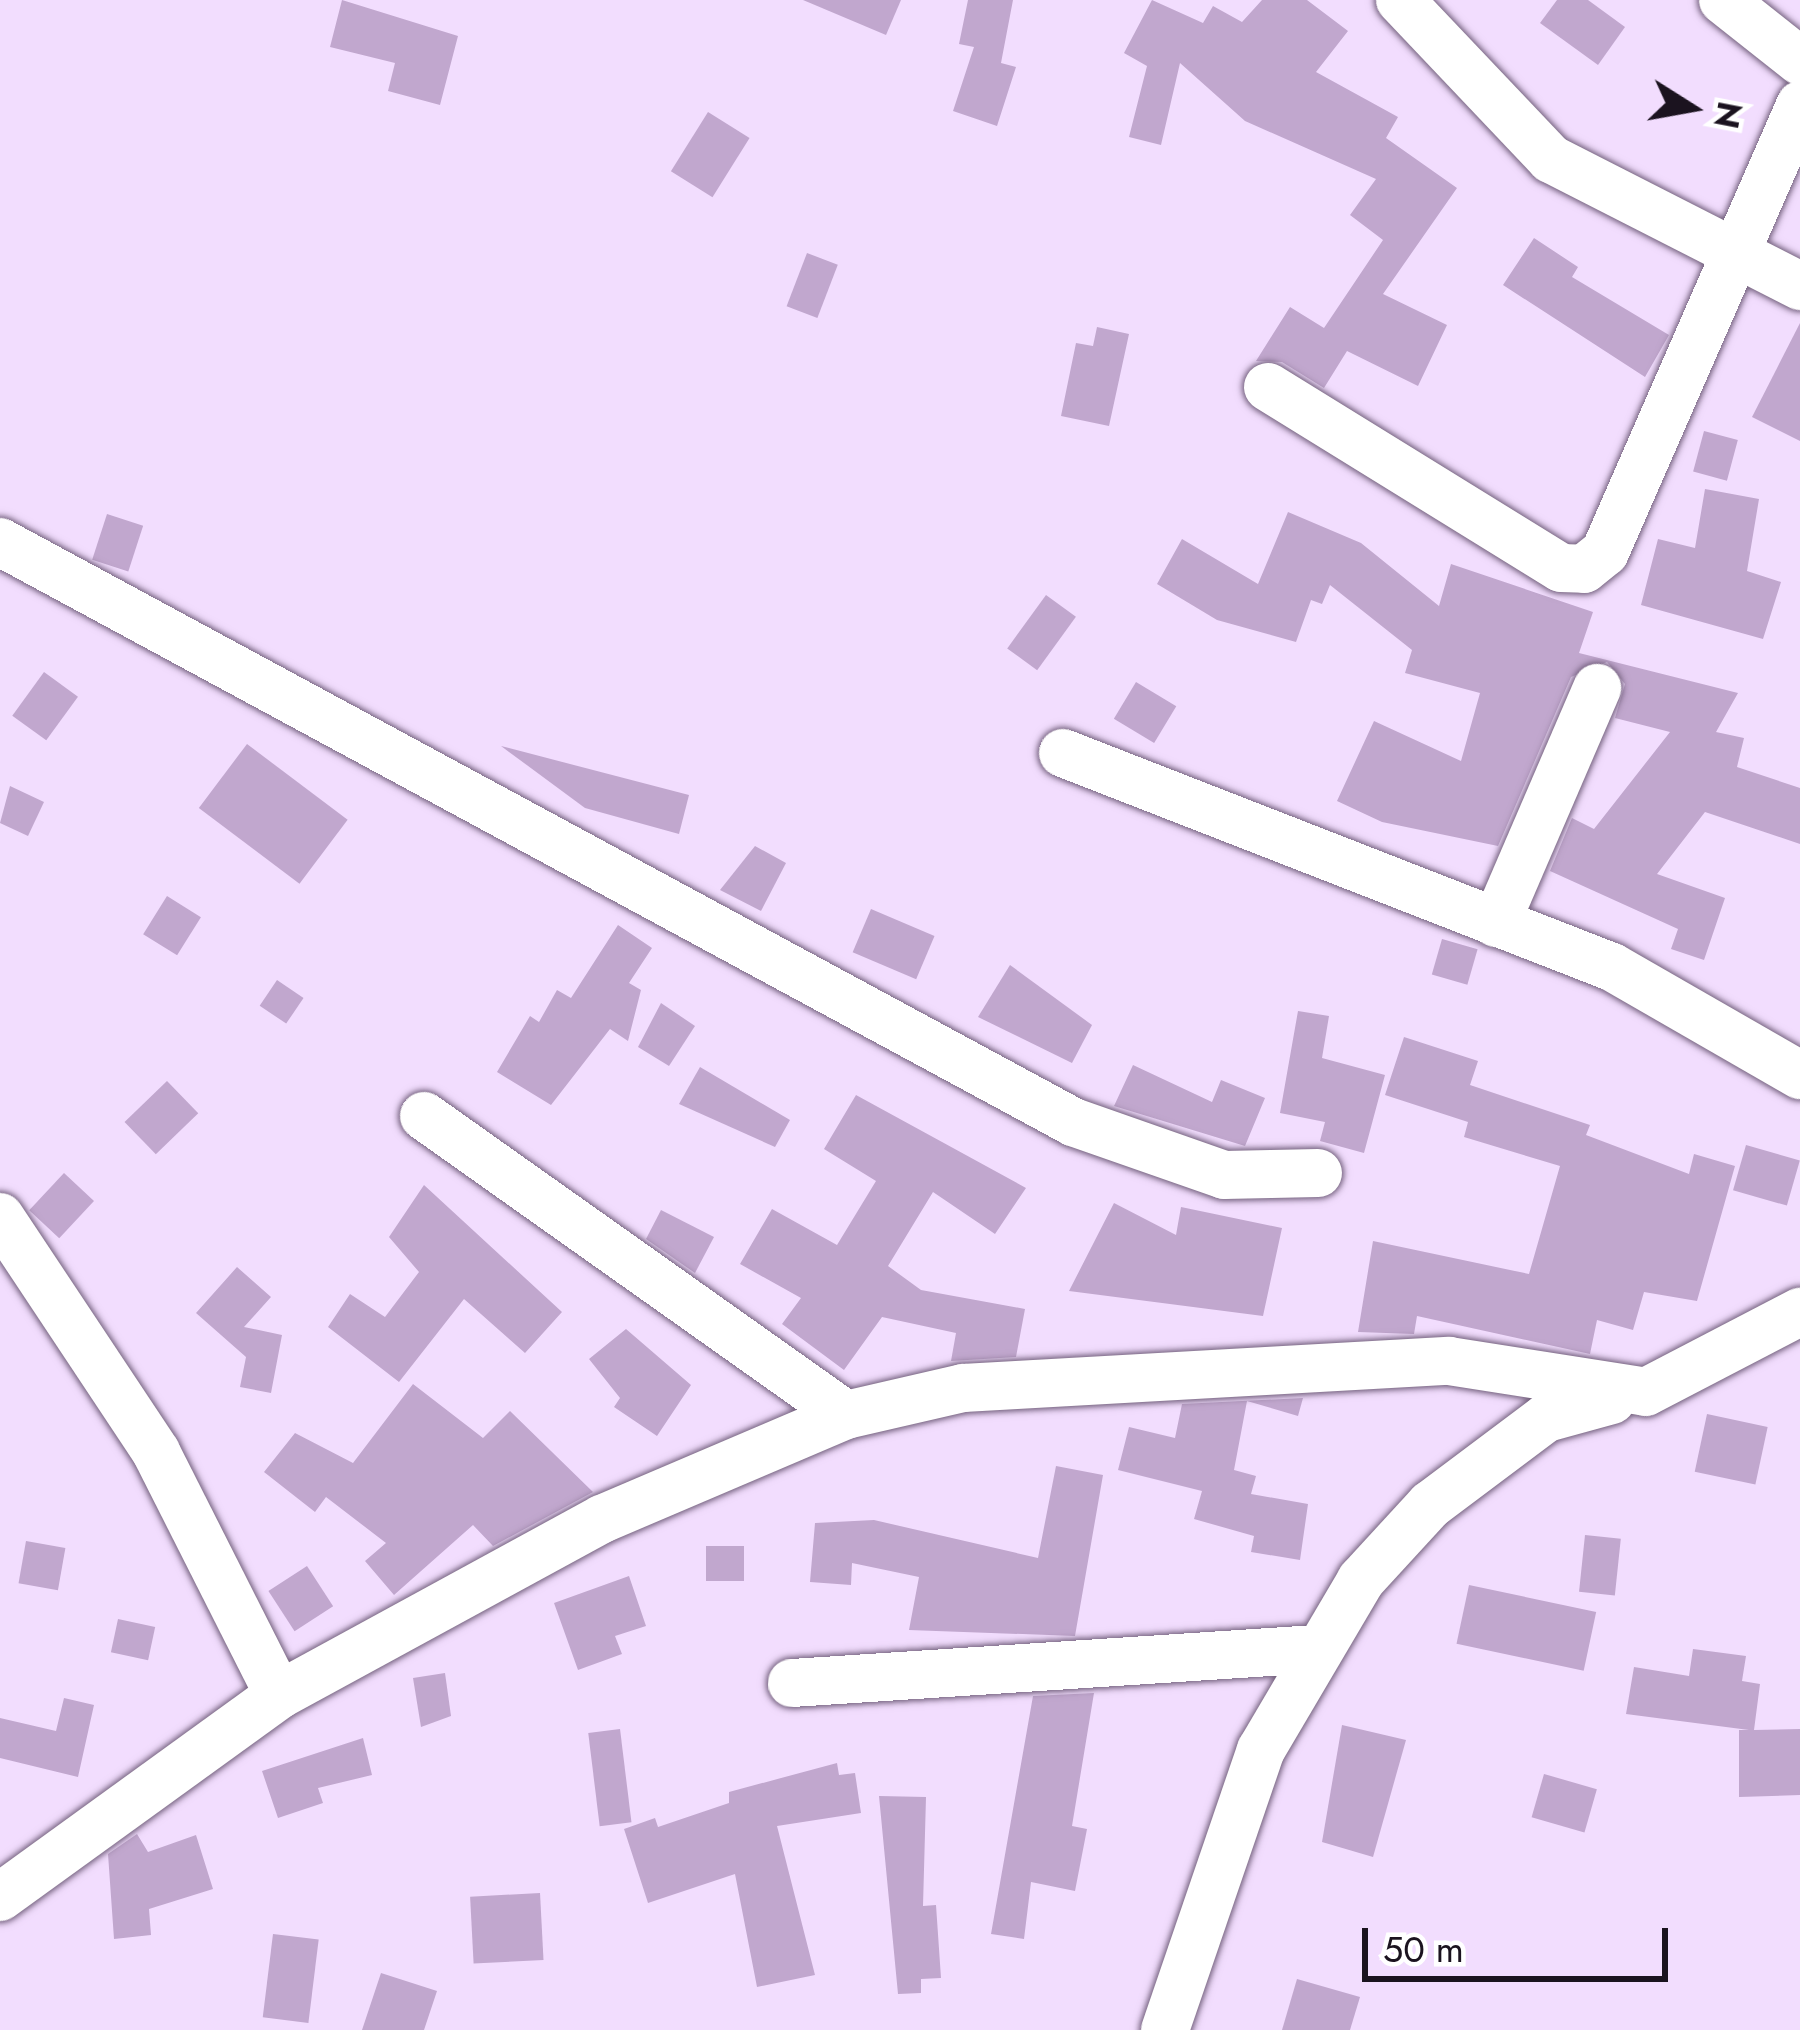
<!DOCTYPE html>
<html>
<head>
<meta charset="utf-8">
<style>
	body { margin:0 }
	#map { position:relative; width:1800px; height:2030px; overflow:hidden; background:#f2ddfe; font-family:Jost,sans-serif }
	div>[style] { position:absolute }
	.building>* { inset:0; background:#c1a7ce; transform-origin:0 0 }
	.roads { filter:drop-shadow(0 0 3px #74617e) drop-shadow(0 0 3px #74617e) }
	.street>* { height:48px; margin:-24px; padding:0 24px; transform-origin:24px; border-radius:24px; background:#fff }
	span { translate:-50% -50%; white-space:nowrap; text-align:center; line-height:1.15; -webkit-text-stroke:9px #fff; paint-order:stroke }
	.north { position:absolute; left:1632px; top:48px; width:120px; height:120px; -webkit-text-stroke:9px #fff; paint-order:stroke; rotate:101deg; font-size:33px; font-weight:700; line-height:48px; text-align:center; color:#1b131f }
	.north::after { content:''; display:block; margin:auto; width:42px; height:54px; background:#1b131f; clip-path:polygon(50% 0,100% 100%,50% 72%,0 100%) }
	.scale { position:absolute; left:1362px; top:1928px; width:306px; height:54px; box-sizing:border-box; border:6px solid #1b131f; border-top:0; padding-left:15px; font-size:36px; line-height:42px; white-space:nowrap; color:#1b131f; -webkit-text-stroke:9px #fff; paint-order:stroke }
</style>
</head>
<body>
<div id="map">
	<div class="building">
		<div style="clip-path:polygon(342px 0,458px 36px,440px 105px,388px 91px,395px 63px,330px 47px)"></div>
		<div style="clip-path:polygon(803px 0,901px 0,886px 35px)"></div>
		<div style="clip-path:polygon(968px 0,1013px 0,1001px 63px,1016px 67px,997px 126px,953px 111px,974px 47px,959px 44px)"></div>
		<div style="clip-path:polygon(1152px 0,1203px 23px,1213px 6px,1242px 22px,1262px 0,1307px 0,1348px 31px,1316px 72px,1398px 117px,1386px 138px,1457px 188px,1383px 294px,1447px 325px,1418px 386px,1347px 351px,1324px 388px,1282px 362px,1256px 361px,1290px 307px,1324px 328px,1383px 240px,1350px 215px,1376px 179px,1245px 121px,1180px 63px,1161px 145px,1129px 137px,1147px 66px,1124px 53px)"></div>
		<div style="clip-path:polygon(1557px 0,1588px 0,1625px 27px,1598px 65px,1540px 23px)"></div>
		<div style="left:708px;top:112px;width:49px;height:70px;rotate:32deg"></div>
		<div style="clip-path:polygon(1534px 238px,1578px 267px,1572px 277px,1669px 335px,1645px 377px,1503px 285px)"></div>
		<div style="left:807px;top:253px;width:33px;height:57px;rotate:21deg"></div>
		<div style="clip-path:polygon(1800px 323px,1800px 441px,1752px 417px)"></div>
		<div style="clip-path:polygon(1097px 327px,1129px 334px,1109px 426px,1061px 416px,1076px 343px,1093px 346px)"></div>
		<div style="left:1704px;top:431px;width:35px;height:42px;rotate:15deg"></div>
		<div style="clip-path:polygon(1705px 489px,1759px 499px,1747px 571px,1781px 582px,1763px 639px,1641px 605px,1658px 539px,1695px 548px)"></div>
		<div style="clip-path:polygon(1288px 512px,1361px 543px,1439px 606px,1451px 564px,1593px 612px,1579px 653px,1738px 693px,1716px 732px,1744px 738px,1737px 767px,1800px 788px,1800px 844px,1705px 812px,1657px 874px,1725px 898px,1704px 960px,1671px 949px,1678px 929px,1550px 871px,1572px 818px,1594px 829px,1670px 732px,1615px 718px,1625px 684px,1607px 662px,1571px 677px,1498px 846px,1382px 822px,1337px 801px,1374px 721px,1461px 761px,1480px 693px,1405px 673px,1412px 650px,1330px 585px,1322px 604px,1311px 600px,1296px 642px,1217px 620px,1157px 584px,1182px 539px,1258px 584px)"></div>
		<div style="left:107px;top:514px;width:38px;height:48px;rotate:18deg"></div>
		<div style="left:1046px;top:595px;width:37px;height:66px;rotate:36deg"></div>
		<div style="left:44px;top:672px;width:42px;height:54px;rotate:36deg"></div>
		<div style="left:1136px;top:682px;width:47px;height:43px;rotate:31deg"></div>
		<div style="left:247px;top:744px;width:126px;height:80px;rotate:37deg"></div>
		<div style="clip-path:polygon(501px 746px,689px 795px,679px 834px,585px 808px)"></div>
		<div style="clip-path:polygon(10px 786px,44px 802px,28px 836px,0 823px)"></div>
		<div style="clip-path:polygon(755px 846px,786px 863px,761px 911px,720px 890px)"></div>
		<div style="left:167px;top:896px;width:40px;height:45px;rotate:32deg"></div>
		<div style="left:871px;top:909px;width:69px;height:47px;rotate:23deg"></div>
		<div style="clip-path:polygon(618px 925px,652px 948px,629px 983px,641px 990px,628px 1041px,610px 1029px,551px 1105px,497px 1072px,530px 1016px,539px 1022px,557px 990px,571px 998px)"></div>
		<div style="left:1442px;top:939px;width:37px;height:37px;rotate:16deg"></div>
		<div style="clip-path:polygon(1010px 965px,1092px 1025px,1072px 1063px,978px 1017px)"></div>
		<div style="left:277px;top:980px;width:32px;height:31px;rotate:34deg"></div>
		<div style="clip-path:polygon(661px 1003px,695px 1026px,669px 1066px,638px 1047px)"></div>
		<div style="clip-path:polygon(1298px 1011px,1329px 1016px,1322px 1058px,1385px 1075px,1364px 1153px,1320px 1141px,1325px 1122px,1280px 1113px)"></div>
		<div style="clip-path:polygon(1404px 1037px,1478px 1061px,1470px 1085px,1590px 1125px,1586px 1135px,1689px 1174px,1694px 1154px,1735px 1166px,1697px 1301px,1644px 1292px,1633px 1330px,1597px 1320px,1590px 1354px,1417px 1316px,1414px 1334px,1358px 1332px,1373px 1241px,1529px 1274px,1560px 1166px,1464px 1137px,1468px 1122px,1385px 1095px)"></div>
		<div style="clip-path:polygon(1133px 1065px,1212px 1102px,1221px 1080px,1265px 1098px,1245px 1146px,1114px 1106px)"></div>
		<div style="clip-path:polygon(700px 1067px,790px 1120px,775px 1147px,679px 1104px)"></div>
		<div style="left:167px;top:1081px;width:45px;height:59px;rotate:46deg"></div>
		<div style="clip-path:polygon(856px 1095px,1026px 1188px,995px 1234px,933px 1192px,888px 1266px,921px 1290px,1025px 1309px,1016px 1357px,951px 1361px,956px 1333px,882px 1317px,844px 1370px,782px 1324px,801px 1298px,740px 1264px,772px 1209px,837px 1245px,876px 1181px,824px 1149px)"></div>
		<div style="left:1746px;top:1145px;width:56px;height:47px;rotate:16deg"></div>
		<div style="left:64px;top:1173px;width:41px;height:51px;rotate:43deg"></div>
		<div style="clip-path:polygon(424px 1185px,562px 1312px,525px 1353px,464px 1299px,399px 1382px,328px 1327px,350px 1294px,385px 1317px,419px 1272px,389px 1237px)"></div>
		<div style="clip-path:polygon(1114px 1203px,1176px 1235px,1181px 1207px,1282px 1228px,1263px 1316px,1069px 1291px)"></div>
		<div style="clip-path:polygon(661px 1210px,714px 1237px,695px 1273px,646px 1239px)"></div>
		<div style="clip-path:polygon(237px 1267px,271px 1297px,244px 1327px,282px 1335px,271px 1393px,240px 1387px,246px 1357px,196px 1313px)"></div>
		<div style="clip-path:polygon(626px 1329px,691px 1385px,657px 1436px,614px 1407px,620px 1398px,589px 1359px)"></div>
		<div style="clip-path:polygon(413px 1384px,483px 1438px,510px 1411px,593px 1492px,493px 1546px,473px 1525px,394px 1595px,365px 1561px,386px 1543px,326px 1497px,315px 1512px,264px 1472px,295px 1433px,353px 1463px)"></div>
		<div style="clip-path:polygon(1303px 1398px,1298px 1416px,1247px 1401px,1234px 1470px,1256px 1476px,1251px 1494px,1308px 1504px,1300px 1560px,1251px 1552px,1254px 1536px,1194px 1519px,1202px 1491px,1118px 1470px,1129px 1427px,1175px 1438px,1182px 1404px)"></div>
		<div style="left:1707px;top:1414px;width:62px;height:59px;rotate:12deg"></div>
		<div style="clip-path:polygon(1056px 1466px,1103px 1475px,1075px 1636px,909px 1630px,919px 1577px,852px 1563px,851px 1585px,810px 1582px,815px 1523px,874px 1520px,1038px 1558px)"></div>
		<div style="left:1585px;top:1535px;width:36px;height:57px;rotate:6deg"></div>
		<div style="left:26px;top:1541px;width:40px;height:43px;rotate:10deg"></div>
		<div style="left:744px;top:1546px;width:35px;height:38px;rotate:90deg"></div>
		<div style="left:307px;top:1566px;width:48px;height:46px;rotate:57deg"></div>
		<div style="clip-path:polygon(629px 1576px,646px 1626px,615px 1636px,622px 1654px,578px 1670px,554px 1603px)"></div>
		<div style="left:1469px;top:1585px;width:130px;height:60px;rotate:12deg"></div>
		<div style="left:118px;top:1619px;width:38px;height:34px;rotate:12deg"></div>
		<div style="clip-path:polygon(1693px 1649px,1746px 1656px,1742px 1681px,1760px 1684px,1754px 1730px,1800px 1729px,1800px 1795px,1739px 1797px,1739px 1730px,1749px 1730px,1626px 1714px,1634px 1667px,1689px 1676px)"></div>
		<div style="clip-path:polygon(445px 1673px,451px 1716px,421px 1727px,413px 1678px)"></div>
		<div style="clip-path:polygon(1094px 1693px,1072px 1826px,1087px 1829px,1075px 1891px,1031px 1882px,1024px 1939px,991px 1934px,1033px 1696px)"></div>
		<div style="clip-path:polygon(64px 1698px,94px 1705px,78px 1777px,0 1758px,0 1718px,56px 1731px)"></div>
		<div style="clip-path:polygon(1342px 1725px,1406px 1740px,1373px 1857px,1322px 1842px)"></div>
		<div style="left:620px;top:1729px;width:94px;height:32px;rotate:83deg"></div>
		<div style="clip-path:polygon(363px 1738px,372px 1775px,318px 1788px,323px 1803px,278px 1818px,262px 1771px)"></div>
		<div style="clip-path:polygon(837px 1763px,839px 1775px,855px 1773px,861px 1813px,777px 1826px,815px 1975px,757px 1987px,735px 1874px,648px 1903px,624px 1829px,655px 1818px,658px 1827px,729px 1803px,729px 1792px)"></div>
		<div style="left:1544px;top:1774px;width:55px;height:45px;rotate:16deg"></div>
		<div style="clip-path:polygon(879px 1796px,926px 1797px,923px 1906px,936px 1905px,941px 1978px,921px 1979px,921px 1993px,898px 1994px)"></div>
		<div style="clip-path:polygon(137px 1834px,148px 1852px,196px 1835px,213px 1889px,149px 1909px,151px 1935px,114px 1939px,108px 1854px)"></div>
		<div style="left:540px;top:1893px;width:67px;height:70px;rotate:87deg"></div>
		<div style="left:273px;top:1934px;width:46px;height:84px;rotate:7deg"></div>
		<div style="clip-path:polygon(381px 1973px,437px 1991px,424px 2030px,362px 2030px)"></div>
		<div style="clip-path:polygon(1297px 1979px,1360px 1997px,1350px 2030px,1282px 2030px)"></div>
	</div>
	<div class="roads">
		<div class="street">
			<div style="left:1400px;top:0;width:219px;rotate:46.5deg"></div>
			<div style="left:1551px;top:159px;width:280px;rotate:27deg"></div>
			<div style="left:1723px;top:0;width:98px;rotate:38.4deg"></div>
			<div style="left:1268px;top:387px;width:344px;rotate:31.7deg"></div>
			<div style="left:1561px;top:568px;width:23px;rotate:2deg"></div>
			<div style="left:1584px;top:569px;width:27px;rotate:-39deg"></div>
			<div style="left:1605px;top:552px;width:488px;rotate:-66.4deg"></div>
			<div style="left:0;top:542px;width:1220px;rotate:28.39deg"></div>
			<div style="left:1073px;top:1122px;width:160px;rotate:19.3deg"></div>
			<div style="left:1224px;top:1175px;width:94px;rotate:-1.2deg"></div>
			<div style="left:1063px;top:753px;width:589px;rotate:21.3deg"></div>
			<div style="left:1612px;top:967px;width:217px;rotate:29.9deg"></div>
			<div style="left:1496px;top:923px;width:256px;rotate:-66.7deg"></div>
			<div style="left:424px;top:1116px;width:517px;rotate:35.32deg"></div>
			<div style="left:0;top:1217px;width:282px;rotate:56.4deg"></div>
			<div style="left:156px;top:1452px;width:272px;rotate:63.2deg"></div>
			<div style="left:792px;top:1683px;width:525px;rotate:-3.71deg"></div>
			<div style="left:0;top:1897px;width:344px;rotate:-35.9deg"></div>
			<div style="left:279px;top:1695px;width:368px;rotate:-28.6deg"></div>
			<div style="left:602px;top:1519px;width:265px;rotate:-23.1deg"></div>
			<div style="left:846px;top:1415px;width:120px;rotate:-13deg"></div>
			<div style="left:963px;top:1388px;width:487px;rotate:-3.2deg"></div>
			<div style="left:1449px;top:1361px;width:199px;rotate:8.9deg"></div>
			<div style="left:1646px;top:1392px;width:174px;rotate:-27.5deg"></div>
			<div style="left:1165px;top:2030px;width:296px;rotate:-71.1deg"></div>
			<div style="left:1261px;top:1750px;width:197px;rotate:-59.5deg"></div>
			<div style="left:1361px;top:1580px;width:102px;rotate:-47.4deg"></div>
			<div style="left:1430px;top:1505px;width:145px;rotate:-36.9deg"></div>
			<div style="left:1546px;top:1418px;width:68px;rotate:-15.3deg"></div>
		</div>
	</div>
	<div class="north">N</div>
	<div class="scale">50 m</div>
</div>
</body>
</html>
